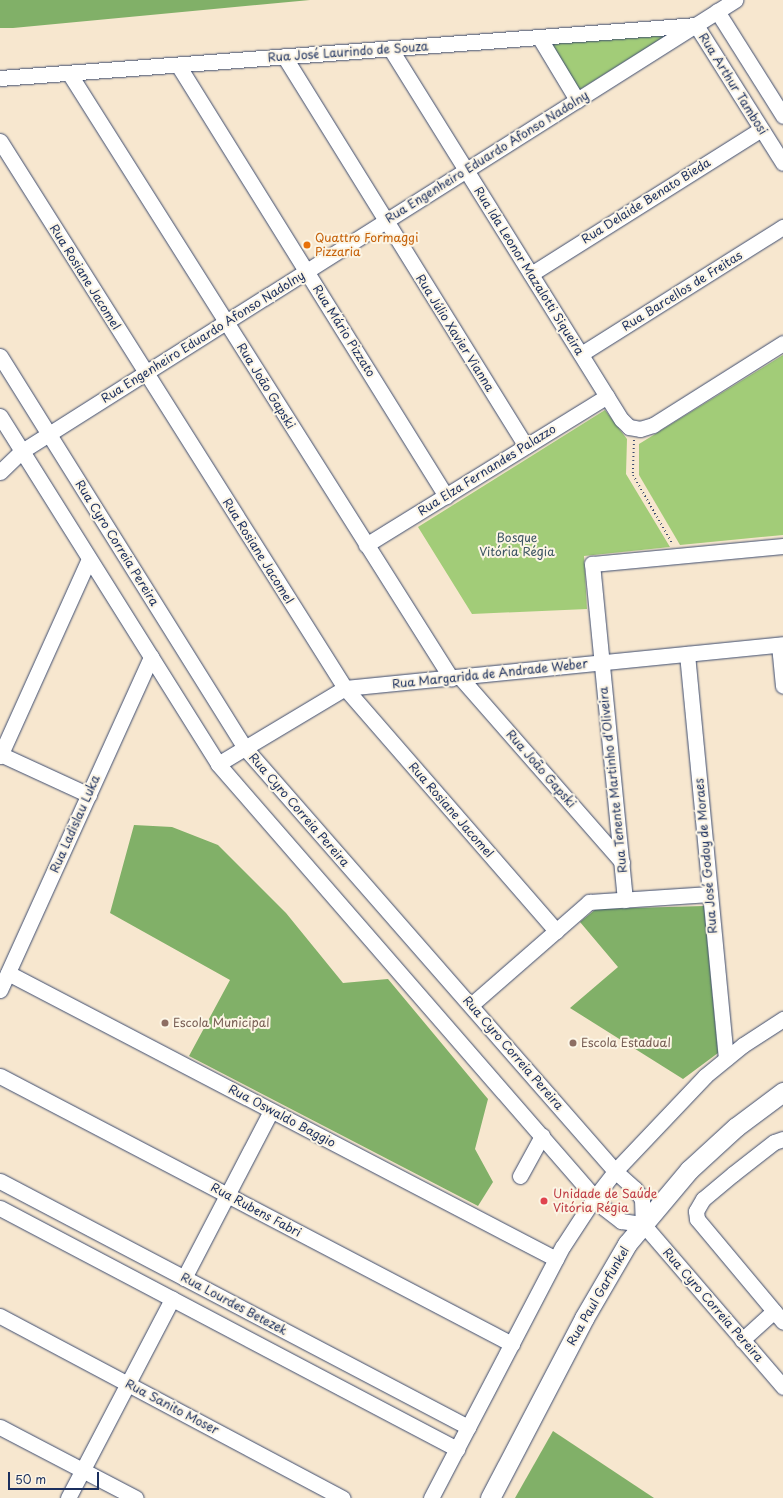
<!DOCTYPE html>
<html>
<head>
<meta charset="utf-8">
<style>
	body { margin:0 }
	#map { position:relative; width:783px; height:1498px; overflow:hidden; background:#f7e7cf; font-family:"Playpen Sans",sans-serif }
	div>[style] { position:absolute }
	.green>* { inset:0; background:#a2cc78 }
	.forest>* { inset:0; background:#81b068 }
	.path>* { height:2px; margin-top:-1px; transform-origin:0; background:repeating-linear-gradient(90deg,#3c4b6f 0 1px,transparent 0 4px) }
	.roads { filter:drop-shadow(0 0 1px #3c4b6f) drop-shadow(0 0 1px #3c4b6f) }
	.minor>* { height:15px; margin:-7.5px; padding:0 7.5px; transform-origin:7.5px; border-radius:7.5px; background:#fff }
	.major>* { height:19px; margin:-9.5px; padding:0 9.5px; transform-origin:9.5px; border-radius:9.5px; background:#fff }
	.dots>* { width:11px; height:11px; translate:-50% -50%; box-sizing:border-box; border:2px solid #fcf5e5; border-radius:50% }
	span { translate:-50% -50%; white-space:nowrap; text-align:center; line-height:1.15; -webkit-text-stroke:4px #fcf5e5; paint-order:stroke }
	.street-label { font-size:12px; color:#1b2f5e }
	.food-label { font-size:12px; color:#c56008 }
	.left { translate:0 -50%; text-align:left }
	.park-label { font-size:12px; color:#3d5664 }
	.education-label { font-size:12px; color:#785e54 }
	.health-label { font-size:12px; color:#be3a42 }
	.scale { position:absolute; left:8px; top:1472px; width:91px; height:18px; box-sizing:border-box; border:2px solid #1b2f5e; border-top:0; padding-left:5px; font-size:12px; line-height:14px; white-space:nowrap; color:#1b2f5e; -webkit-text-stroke:3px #fcf5e5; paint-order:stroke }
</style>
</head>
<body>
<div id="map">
	<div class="green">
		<div style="clip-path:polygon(670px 33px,579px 90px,550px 44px)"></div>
		<div style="clip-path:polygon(783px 355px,783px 535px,680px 545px,639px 475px,639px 444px)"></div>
		<div style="clip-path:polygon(605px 410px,627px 439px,626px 474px,670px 547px,584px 556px,587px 609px,472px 614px,418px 527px)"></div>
	</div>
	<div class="forest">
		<div style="clip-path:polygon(0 0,310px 0,13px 28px,0 28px)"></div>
		<div style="clip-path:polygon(134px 825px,172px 827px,218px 845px,286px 913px,343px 983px,388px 979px,488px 1099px,475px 1149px,493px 1182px,478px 1206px,189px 1056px,230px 980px,110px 913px)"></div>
		<div style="clip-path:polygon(704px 906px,718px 1053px,683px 1079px,570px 1008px,618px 967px,580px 922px,596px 909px)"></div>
		<div style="clip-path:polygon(553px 1431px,654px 1498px,515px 1498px)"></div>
	</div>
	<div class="path">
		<div style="left:634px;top:440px;width:35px;rotate:92deg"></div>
		<div style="left:633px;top:475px;width:78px;rotate:60.2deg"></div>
	</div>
	<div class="roads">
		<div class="minor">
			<div style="left:717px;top:11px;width:124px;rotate:57.8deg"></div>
			<div style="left:539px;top:37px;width:74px;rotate:58.9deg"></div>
			<div style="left:390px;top:48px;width:438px;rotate:58.1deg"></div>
			<div style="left:622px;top:420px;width:10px;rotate:45deg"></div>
			<div style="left:629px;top:427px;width:11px;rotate:10deg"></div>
			<div style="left:640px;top:429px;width:14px;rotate:-17deg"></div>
			<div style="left:653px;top:425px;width:154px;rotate:-32.2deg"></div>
			<div style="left:284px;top:56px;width:459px;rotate:58.2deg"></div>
			<div style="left:178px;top:65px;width:508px;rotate:58.13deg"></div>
			<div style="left:69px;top:73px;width:716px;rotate:57.73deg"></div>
			<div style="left:0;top:78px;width:698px;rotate:-4.35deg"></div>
			<div style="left:696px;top:25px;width:163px;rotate:57.8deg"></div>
			<div style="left:0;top:141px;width:647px;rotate:57.76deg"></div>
			<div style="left:345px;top:688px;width:322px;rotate:49deg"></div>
			<div style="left:531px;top:274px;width:272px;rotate:-32.2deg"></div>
			<div style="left:581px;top:354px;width:239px;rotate:-32.2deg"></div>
			<div style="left:0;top:356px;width:462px;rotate:58deg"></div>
			<div style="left:245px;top:748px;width:562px;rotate:48.82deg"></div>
			<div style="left:615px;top:1171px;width:27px;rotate:42deg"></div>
			<div style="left:635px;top:1189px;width:12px;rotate:55deg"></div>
			<div style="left:642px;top:1199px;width:25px;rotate:88deg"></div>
			<div style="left:643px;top:1224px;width:215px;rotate:49.3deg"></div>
			<div style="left:0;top:416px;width:411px;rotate:57.9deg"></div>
			<div style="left:218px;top:764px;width:587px;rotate:49.01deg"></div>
			<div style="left:603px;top:1207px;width:23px;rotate:38deg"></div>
			<div style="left:621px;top:1221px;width:22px;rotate:8deg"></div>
			<div style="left:0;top:472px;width:30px;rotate:-44deg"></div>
			<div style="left:22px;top:451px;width:844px;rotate:-32.31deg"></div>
			<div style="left:366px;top:545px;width:283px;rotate:-31.7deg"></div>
			<div style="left:779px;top:645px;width:41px;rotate:84.4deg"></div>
			<div style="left:687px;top:654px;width:406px;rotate:84.5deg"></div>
			<div style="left:460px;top:677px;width:246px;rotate:48.8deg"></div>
			<div style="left:0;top:754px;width:98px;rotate:24.7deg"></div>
			<div style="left:0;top:756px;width:216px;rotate:-65.7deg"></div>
			<div style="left:218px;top:764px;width:148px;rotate:-30.9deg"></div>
			<div style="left:345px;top:688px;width:440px;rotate:-5.7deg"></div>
			<div style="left:625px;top:900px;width:338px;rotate:-95.6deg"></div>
			<div style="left:592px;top:564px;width:192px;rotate:-5.4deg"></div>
			<div style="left:8px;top:973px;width:618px;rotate:27.56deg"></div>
			<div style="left:0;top:990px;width:366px;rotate:-65.6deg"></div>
			<div style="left:471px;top:1005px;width:157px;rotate:-41.1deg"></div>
			<div style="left:589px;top:902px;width:121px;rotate:-3.8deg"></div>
			<div style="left:0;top:1076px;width:578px;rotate:27.63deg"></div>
			<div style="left:783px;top:1139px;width:9px;rotate:162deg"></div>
			<div style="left:774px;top:1142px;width:52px;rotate:142deg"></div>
			<div style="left:733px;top:1174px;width:39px;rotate:140deg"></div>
			<div style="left:703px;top:1199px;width:14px;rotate:120deg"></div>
			<div style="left:696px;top:1211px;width:8px;rotate:83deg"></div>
			<div style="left:697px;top:1219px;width:134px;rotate:50.1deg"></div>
			<div style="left:520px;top:1176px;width:46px;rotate:-61.2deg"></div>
			<div style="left:0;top:1181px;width:529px;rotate:27.73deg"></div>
			<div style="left:0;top:1208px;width:517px;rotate:27.81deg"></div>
			<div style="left:184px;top:1278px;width:188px;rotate:-62.5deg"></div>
			<div style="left:0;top:1316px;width:388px;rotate:28deg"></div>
			<div style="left:742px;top:1340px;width:43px;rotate:-42.2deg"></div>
			<div style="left:0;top:1427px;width:153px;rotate:27.6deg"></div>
			<div style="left:68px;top:1498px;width:225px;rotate:-62.4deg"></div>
			<div style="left:431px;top:1498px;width:284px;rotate:-62.4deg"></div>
			<div style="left:563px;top:1246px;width:59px;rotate:-56.9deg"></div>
			<div style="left:595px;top:1197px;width:33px;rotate:-52deg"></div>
			<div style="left:615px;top:1171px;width:131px;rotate:-46.5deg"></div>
			<div style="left:705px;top:1076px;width:49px;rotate:-39.2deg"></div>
			<div style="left:743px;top:1045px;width:48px;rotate:-33deg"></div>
		</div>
		<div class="major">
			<div style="left:490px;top:1498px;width:203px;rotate:-62.4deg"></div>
			<div style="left:584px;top:1318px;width:86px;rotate:-59.8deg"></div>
			<div style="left:627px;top:1244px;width:97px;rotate:-50deg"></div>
			<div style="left:689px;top:1170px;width:64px;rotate:-42.5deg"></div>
			<div style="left:736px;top:1127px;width:59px;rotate:-36.7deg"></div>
		</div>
	</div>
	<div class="dots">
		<div style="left:307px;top:245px;background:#e8710a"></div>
		<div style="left:165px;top:1023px;background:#8d6e63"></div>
		<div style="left:573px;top:1043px;background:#8d6e63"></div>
		<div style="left:544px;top:1201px;background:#e0444e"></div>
	</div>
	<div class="street-label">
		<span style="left:348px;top:52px;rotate:-4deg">Rua José Laurindo de Souza</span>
		<span style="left:733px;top:84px;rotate:58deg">Rua Arthur Tambosi</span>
		<span style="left:487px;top:157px;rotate:-32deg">Rua Engenheiro Eduardo Afonso Nadolny</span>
		<span style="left:646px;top:201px;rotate:-32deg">Rua Delaide Benato Bieda</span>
		<span style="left:529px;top:271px;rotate:58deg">Rua Ida Leonor Mazalotti Siqueira</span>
		<span style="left:85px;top:277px;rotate:58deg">Rua Rosiane Jacomel</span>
		<span style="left:682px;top:291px;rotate:-32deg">Rua Barcellos de Freitas</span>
		<span style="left:344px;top:331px;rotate:58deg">Rua Mário Pizzato</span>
		<span style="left:455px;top:333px;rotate:58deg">Rua Júlio Xavier Vianna</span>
		<span style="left:203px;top:337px;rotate:-32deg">Rua Engenheiro Eduardo Afonso Nadolny</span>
		<span style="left:266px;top:386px;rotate:58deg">Rua João Gapski</span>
		<span style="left:487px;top:470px;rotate:-32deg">Rua Elza Fernandes Palazzo</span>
		<span style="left:117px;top:543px;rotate:58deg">Rua Cyro Correia Pereira</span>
		<span style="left:258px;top:551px;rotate:58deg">Rua Rosiane Jacomel</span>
		<span style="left:490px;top:674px;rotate:-6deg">Rua Margarida de Andrade Weber</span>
		<span style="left:541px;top:769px;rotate:49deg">Rua João Gapski</span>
		<span style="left:613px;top:780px;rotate:-96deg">Rua Tenente Martinho d'Oliveira</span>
		<span style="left:299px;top:810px;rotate:49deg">Rua Cyro Correia Pereira</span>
		<span style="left:451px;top:810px;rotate:49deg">Rua Rosiane Jacomel</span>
		<span style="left:75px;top:824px;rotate:-66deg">Rua Ladislau Luka</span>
		<span style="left:706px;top:856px;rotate:-95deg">Rua José Godoy de Moraes</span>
		<span style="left:513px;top:1053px;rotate:49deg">Rua Cyro Correia Pereira</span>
		<span style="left:282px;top:1116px;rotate:28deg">Rua Oswaldo Baggio</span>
		<span style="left:256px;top:1210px;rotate:28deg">Rua Rubens Fabri</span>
		<span style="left:598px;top:1296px;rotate:-60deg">Rua Paul Garfunkel</span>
		<span style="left:234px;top:1304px;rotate:28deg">Rua Lourdes Betezek</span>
		<span style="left:713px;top:1305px;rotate:49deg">Rua Cyro Correia Pereira</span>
		<span style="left:172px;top:1407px;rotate:28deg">Rua Sanito Moser</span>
	</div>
	<div class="food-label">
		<span class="left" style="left:315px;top:245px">Quattro Formaggi<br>Pizzaria</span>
	</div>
	<div class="park-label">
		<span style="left:517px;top:545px">Bosque<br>Vitória Régia</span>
	</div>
	<div class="education-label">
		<span class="left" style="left:173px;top:1023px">Escola Municipal</span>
		<span class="left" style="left:581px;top:1043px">Escola Estadual</span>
	</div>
	<div class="health-label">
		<span class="left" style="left:553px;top:1201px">Unidade de Saúde<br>Vitória Régia</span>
	</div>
	<div class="scale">50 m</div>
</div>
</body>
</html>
